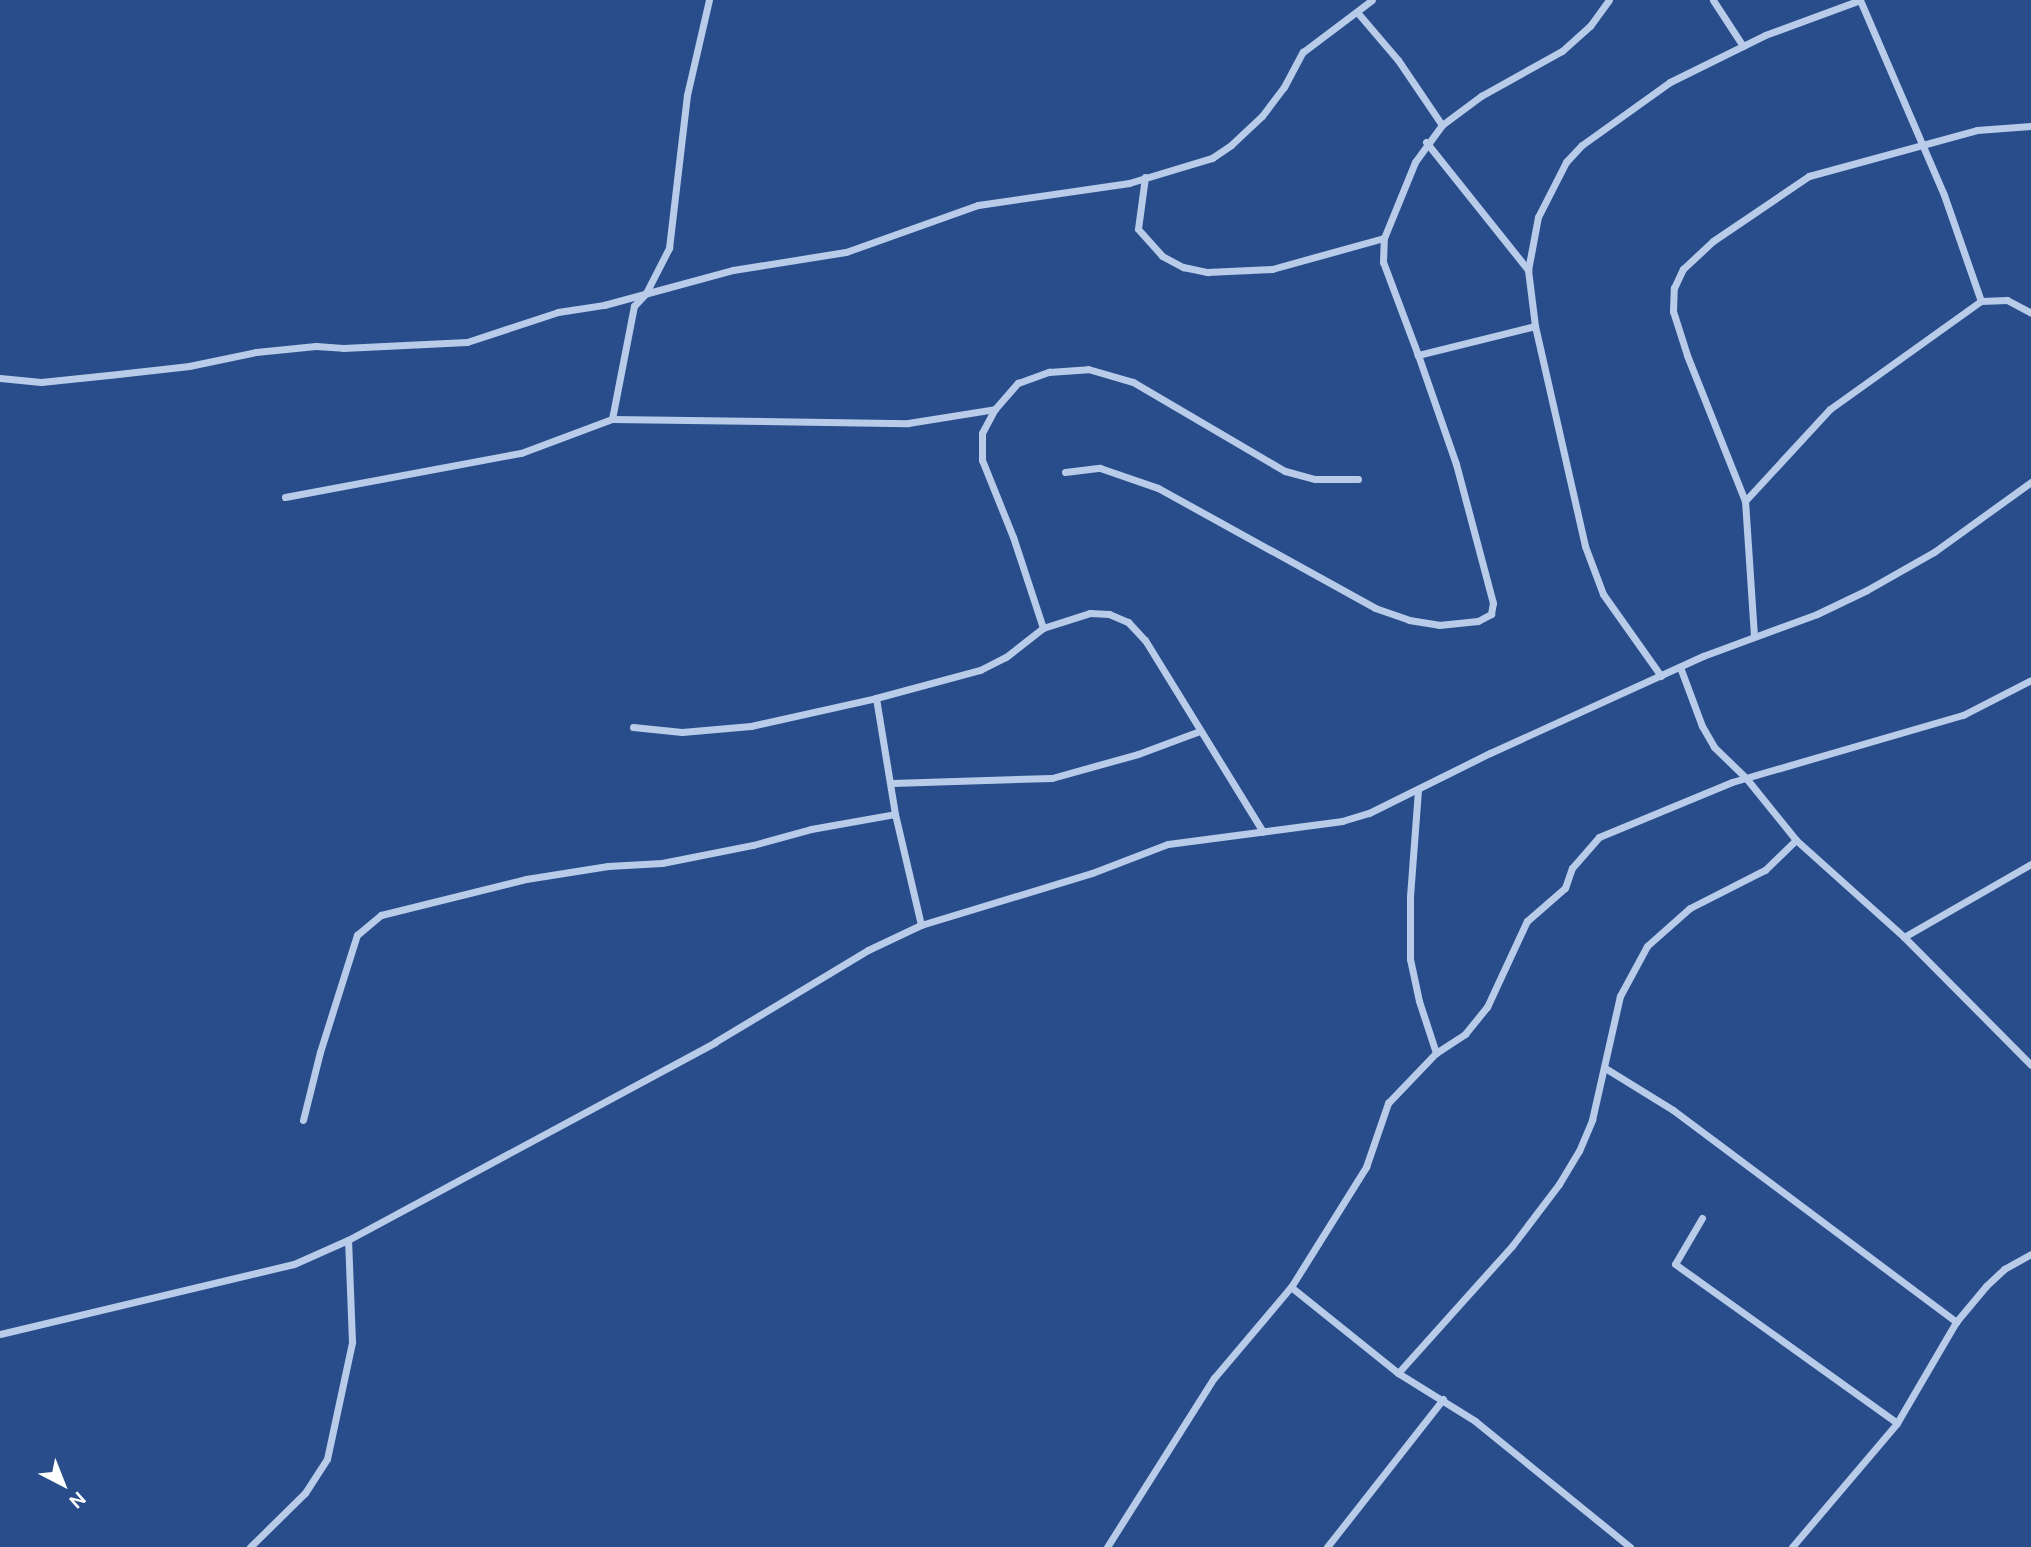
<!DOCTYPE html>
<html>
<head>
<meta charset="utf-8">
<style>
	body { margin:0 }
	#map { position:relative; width:2031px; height:1547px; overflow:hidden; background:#294d8b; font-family:"DM Sans",sans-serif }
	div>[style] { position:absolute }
	.minor>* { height:7px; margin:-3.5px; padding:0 3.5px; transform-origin:3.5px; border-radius:3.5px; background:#b8cbe9 }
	span { translate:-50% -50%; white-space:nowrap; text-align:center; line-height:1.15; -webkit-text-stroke:6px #294d8b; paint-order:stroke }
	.north { position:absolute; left:28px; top:1449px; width:70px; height:70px; -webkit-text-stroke:5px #294d8b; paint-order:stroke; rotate:138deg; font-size:19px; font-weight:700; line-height:28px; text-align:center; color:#fff }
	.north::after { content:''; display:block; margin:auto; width:24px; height:32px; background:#fff; clip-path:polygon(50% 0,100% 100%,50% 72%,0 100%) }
</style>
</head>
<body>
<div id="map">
	<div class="minor">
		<div style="left:1713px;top:0;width:55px;rotate:56.9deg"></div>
		<div style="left:1860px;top:0;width:212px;rotate:66.7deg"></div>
		<div style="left:1944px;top:195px;width:112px;rotate:70.8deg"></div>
		<div style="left:1357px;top:12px;width:63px;rotate:49.5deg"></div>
		<div style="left:1398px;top:60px;width:78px;rotate:55.9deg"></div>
		<div style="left:1426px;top:142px;width:164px;rotate:51.4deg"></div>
		<div style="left:1145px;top:177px;width:52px;rotate:97.7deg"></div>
		<div style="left:1138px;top:229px;width:36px;rotate:48deg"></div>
		<div style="left:1162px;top:256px;width:24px;rotate:28deg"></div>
		<div style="left:1183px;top:267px;width:25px;rotate:12deg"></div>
		<div style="left:1207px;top:272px;width:65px;rotate:-2.6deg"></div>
		<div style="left:1272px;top:269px;width:116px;rotate:-15.5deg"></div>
		<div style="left:1535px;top:326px;width:121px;rotate:166.1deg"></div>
		<div style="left:1418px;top:355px;width:99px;rotate:-110.6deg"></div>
		<div style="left:1383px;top:262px;width:24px;rotate:-88deg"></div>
		<div style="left:1384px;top:238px;width:82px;rotate:-67.8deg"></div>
		<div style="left:1415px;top:162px;width:46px;rotate:-53.9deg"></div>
		<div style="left:1442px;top:125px;width:49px;rotate:-36.6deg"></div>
		<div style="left:1481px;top:96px;width:93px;rotate:-29.1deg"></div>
		<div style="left:1562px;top:51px;width:38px;rotate:-42deg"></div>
		<div style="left:1590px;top:26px;width:32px;rotate:-54deg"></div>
		<div style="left:0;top:378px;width:41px;rotate:5.6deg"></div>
		<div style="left:41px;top:382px;width:68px;rotate:-5.9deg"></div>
		<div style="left:109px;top:375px;width:81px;rotate:-6.4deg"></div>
		<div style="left:189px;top:366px;width:68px;rotate:-11.8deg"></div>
		<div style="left:256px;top:352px;width:60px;rotate:-5.7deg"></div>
		<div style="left:316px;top:346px;width:27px;rotate:4deg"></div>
		<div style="left:343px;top:348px;width:124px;rotate:-2.8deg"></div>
		<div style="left:467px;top:342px;width:96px;rotate:-18.2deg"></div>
		<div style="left:558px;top:312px;width:47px;rotate:-8.7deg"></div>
		<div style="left:604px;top:305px;width:134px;rotate:-15.2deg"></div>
		<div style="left:733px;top:270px;width:114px;rotate:-9.1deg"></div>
		<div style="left:846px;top:252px;width:140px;rotate:-19.6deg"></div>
		<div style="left:978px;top:205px;width:153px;rotate:-8.3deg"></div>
		<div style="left:1129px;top:183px;width:87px;rotate:-16.8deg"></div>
		<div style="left:1212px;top:158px;width:23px;rotate:-34deg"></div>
		<div style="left:1231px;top:145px;width:42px;rotate:-43.1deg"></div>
		<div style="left:1262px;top:116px;width:36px;rotate:-53deg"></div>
		<div style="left:1284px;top:87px;width:40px;rotate:-62deg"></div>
		<div style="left:1303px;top:52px;width:86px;rotate:-37deg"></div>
		<div style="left:612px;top:419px;width:115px;rotate:-79deg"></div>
		<div style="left:634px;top:306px;width:18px;rotate:-47deg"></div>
		<div style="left:646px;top:293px;width:51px;rotate:-62.9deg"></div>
		<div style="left:669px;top:248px;width:154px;rotate:-83.3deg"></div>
		<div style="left:687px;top:95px;width:98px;rotate:-77deg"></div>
		<div style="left:1065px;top:472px;width:35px;rotate:-7deg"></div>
		<div style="left:1100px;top:468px;width:61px;rotate:19deg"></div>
		<div style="left:1158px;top:488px;width:248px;rotate:28.9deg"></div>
		<div style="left:1375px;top:608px;width:36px;rotate:19deg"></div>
		<div style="left:1409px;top:620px;width:30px;rotate:9deg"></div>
		<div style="left:1439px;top:625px;width:39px;rotate:-6deg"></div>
		<div style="left:1478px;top:621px;width:15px;rotate:-28deg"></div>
		<div style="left:1491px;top:614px;width:11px;rotate:-80deg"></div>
		<div style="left:1493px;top:603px;width:144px;rotate:-104.9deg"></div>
		<div style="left:1456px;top:464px;width:115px;rotate:-109.2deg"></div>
		<div style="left:285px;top:497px;width:240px;rotate:-10.6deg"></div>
		<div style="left:521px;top:453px;width:97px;rotate:-20.5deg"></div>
		<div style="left:612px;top:419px;width:296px;rotate:0.8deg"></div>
		<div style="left:908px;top:423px;width:88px;rotate:-9.1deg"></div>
		<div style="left:1745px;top:501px;width:125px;rotate:-47.3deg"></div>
		<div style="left:1830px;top:409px;width:186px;rotate:-35.6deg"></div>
		<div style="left:1981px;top:301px;width:26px;rotate:-2deg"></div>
		<div style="left:2007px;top:300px;width:27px;rotate:28deg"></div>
		<div style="left:1043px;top:628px;width:96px;rotate:-108.2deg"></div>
		<div style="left:1013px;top:537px;width:83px;rotate:-111.9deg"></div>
		<div style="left:982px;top:460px;width:27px;rotate:-90deg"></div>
		<div style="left:982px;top:433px;width:27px;rotate:-62deg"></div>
		<div style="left:995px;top:409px;width:35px;rotate:-49deg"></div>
		<div style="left:1018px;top:383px;width:33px;rotate:-20deg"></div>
		<div style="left:1049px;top:372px;width:39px;rotate:-4deg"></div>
		<div style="left:1088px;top:369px;width:47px;rotate:16.1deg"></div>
		<div style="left:1133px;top:382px;width:176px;rotate:30.4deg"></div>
		<div style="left:1285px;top:471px;width:31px;rotate:15deg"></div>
		<div style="left:1315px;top:479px;width:43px"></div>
		<div style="left:1754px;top:636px;width:135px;rotate:-93.8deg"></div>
		<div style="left:1745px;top:501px;width:157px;rotate:-111.7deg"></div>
		<div style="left:1687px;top:355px;width:46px;rotate:-107.7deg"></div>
		<div style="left:1673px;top:311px;width:23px;rotate:-88deg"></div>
		<div style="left:1674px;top:288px;width:21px;rotate:-65deg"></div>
		<div style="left:1683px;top:269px;width:41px;rotate:-43deg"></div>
		<div style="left:1713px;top:241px;width:116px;rotate:-34.1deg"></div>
		<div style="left:1809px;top:176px;width:174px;rotate:-15.3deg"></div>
		<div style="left:1977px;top:130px;width:54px;rotate:-4.2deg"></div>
		<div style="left:1680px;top:667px;width:63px;rotate:69.6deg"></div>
		<div style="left:1702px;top:726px;width:24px;rotate:60deg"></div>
		<div style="left:1714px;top:747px;width:45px;rotate:44.1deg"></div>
		<div style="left:1746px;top:778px;width:80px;rotate:51.1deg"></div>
		<div style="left:1796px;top:840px;width:145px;rotate:41.9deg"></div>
		<div style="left:1904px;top:937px;width:180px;rotate:45.2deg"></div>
		<div style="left:1661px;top:676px;width:100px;rotate:-125.3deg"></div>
		<div style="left:1603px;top:594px;width:51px;rotate:-110.6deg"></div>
		<div style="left:1585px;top:546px;width:226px;rotate:-102.8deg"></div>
		<div style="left:1535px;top:326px;width:56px;rotate:-97.1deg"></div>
		<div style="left:1528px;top:270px;width:54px;rotate:-79.3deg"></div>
		<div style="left:1538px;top:217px;width:62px;rotate:-63deg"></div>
		<div style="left:1566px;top:162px;width:23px;rotate:-47deg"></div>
		<div style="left:1582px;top:145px;width:108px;rotate:-35.6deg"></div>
		<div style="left:1670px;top:82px;width:106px;rotate:-26.3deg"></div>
		<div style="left:1765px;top:35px;width:101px;rotate:-20.2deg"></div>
		<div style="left:876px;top:698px;width:118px;rotate:80.7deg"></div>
		<div style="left:895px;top:814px;width:114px;rotate:76.8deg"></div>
		<div style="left:633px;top:727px;width:49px;rotate:5.8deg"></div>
		<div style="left:682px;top:732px;width:69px;rotate:-5deg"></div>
		<div style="left:751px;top:726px;width:128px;rotate:-12.6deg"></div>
		<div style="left:876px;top:698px;width:108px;rotate:-15.1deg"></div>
		<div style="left:980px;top:670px;width:29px;rotate:-27deg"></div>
		<div style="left:1006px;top:657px;width:47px;rotate:-38.1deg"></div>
		<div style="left:1043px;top:628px;width:49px;rotate:-17.7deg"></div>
		<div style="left:1090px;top:613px;width:19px;rotate:3deg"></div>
		<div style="left:1109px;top:614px;width:21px;rotate:23deg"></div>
		<div style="left:1128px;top:622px;width:25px;rotate:47deg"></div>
		<div style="left:1145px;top:640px;width:225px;rotate:58.4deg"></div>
		<div style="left:892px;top:783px;width:160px;rotate:-1.8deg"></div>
		<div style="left:1052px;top:778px;width:89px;rotate:-15.6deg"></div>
		<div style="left:1138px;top:754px;width:66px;rotate:-20.4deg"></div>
		<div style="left:1418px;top:790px;width:107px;rotate:94.3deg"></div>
		<div style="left:1410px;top:897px;width:62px;rotate:90deg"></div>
		<div style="left:1410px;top:959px;width:43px;rotate:77.9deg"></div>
		<div style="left:1419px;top:1001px;width:55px;rotate:71.9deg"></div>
		<div style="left:1904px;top:937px;width:146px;rotate:-29.9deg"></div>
		<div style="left:1605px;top:1068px;width:80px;rotate:31.7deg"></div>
		<div style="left:1673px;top:1110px;width:354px;rotate:36.8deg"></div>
		<div style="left:303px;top:1120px;width:70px;rotate:-76deg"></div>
		<div style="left:320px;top:1052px;width:123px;rotate:-72.5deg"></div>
		<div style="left:357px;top:935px;width:31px;rotate:-40deg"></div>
		<div style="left:381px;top:915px;width:149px;rotate:-13.9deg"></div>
		<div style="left:526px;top:879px;width:83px;rotate:-9deg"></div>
		<div style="left:608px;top:866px;width:54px;rotate:-3.2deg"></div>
		<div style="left:662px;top:863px;width:93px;rotate:-11.2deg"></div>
		<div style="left:753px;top:845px;width:60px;rotate:-15.4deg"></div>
		<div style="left:811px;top:829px;width:85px;rotate:-10.1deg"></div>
		<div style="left:1702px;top:1218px;width:53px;rotate:120.4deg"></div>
		<div style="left:1675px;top:1264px;width:273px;rotate:35.6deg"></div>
		<div style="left:1291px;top:1287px;width:137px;rotate:38.8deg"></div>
		<div style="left:1398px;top:1373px;width:91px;rotate:31.9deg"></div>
		<div style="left:1475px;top:1421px;width:200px;rotate:39.1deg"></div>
		<div style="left:0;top:1334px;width:302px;rotate:-13.4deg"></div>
		<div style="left:294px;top:1264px;width:59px;rotate:-24deg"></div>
		<div style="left:348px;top:1240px;width:417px;rotate:-28.3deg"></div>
		<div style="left:715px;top:1042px;width:179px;rotate:-31deg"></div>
		<div style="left:868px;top:950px;width:59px;rotate:-25.3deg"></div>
		<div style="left:921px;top:925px;width:179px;rotate:-16.9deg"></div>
		<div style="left:1092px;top:873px;width:81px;rotate:-20.9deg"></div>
		<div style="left:1168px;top:844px;width:176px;rotate:-7.5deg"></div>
		<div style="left:1342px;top:821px;width:28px;rotate:-17deg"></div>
		<div style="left:1369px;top:813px;width:135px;rotate:-26.4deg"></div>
		<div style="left:1490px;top:753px;width:234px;rotate:-24.5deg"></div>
		<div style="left:1703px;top:656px;width:121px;rotate:-20.2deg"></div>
		<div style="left:1817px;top:614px;width:55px;rotate:-25.6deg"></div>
		<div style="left:1867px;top:590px;width:77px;rotate:-29.6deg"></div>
		<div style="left:1934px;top:552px;width:120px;rotate:-35.8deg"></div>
		<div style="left:1398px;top:1373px;width:171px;rotate:-48.1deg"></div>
		<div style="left:1512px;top:1246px;width:78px;rotate:-52.8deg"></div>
		<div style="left:1559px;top:1184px;width:39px;rotate:-59deg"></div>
		<div style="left:1579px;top:1151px;width:34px;rotate:-67deg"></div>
		<div style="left:1592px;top:1120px;width:127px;rotate:-77.3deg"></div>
		<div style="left:1620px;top:996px;width:57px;rotate:-61.6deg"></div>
		<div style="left:1647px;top:946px;width:57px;rotate:-41.5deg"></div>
		<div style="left:1690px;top:908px;width:84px;rotate:-26.9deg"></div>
		<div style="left:1765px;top:870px;width:43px;rotate:-44.1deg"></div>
		<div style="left:250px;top:1547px;width:77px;rotate:-44.5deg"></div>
		<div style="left:305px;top:1493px;width:40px;rotate:-57.1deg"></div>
		<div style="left:327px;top:1459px;width:120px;rotate:-77.9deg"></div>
		<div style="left:352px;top:1342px;width:102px;rotate:-92.2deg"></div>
		<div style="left:1107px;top:1547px;width:200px;rotate:-57.7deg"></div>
		<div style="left:1214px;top:1378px;width:119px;rotate:-49.8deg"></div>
		<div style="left:1291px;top:1287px;width:142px;rotate:-58deg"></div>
		<div style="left:1366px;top:1167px;width:68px;rotate:-71deg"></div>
		<div style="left:1388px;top:1103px;width:69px;rotate:-46.2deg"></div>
		<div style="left:1436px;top:1053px;width:35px;rotate:-33deg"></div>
		<div style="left:1465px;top:1034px;width:35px;rotate:-51deg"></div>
		<div style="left:1487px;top:1007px;width:95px;rotate:-65.1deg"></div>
		<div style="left:1527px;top:921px;width:50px;rotate:-41deg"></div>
		<div style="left:1565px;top:888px;width:21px;rotate:-71deg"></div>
		<div style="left:1572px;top:868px;width:41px;rotate:-48.9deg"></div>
		<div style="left:1599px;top:837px;width:144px;rotate:-22.5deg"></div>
		<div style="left:1732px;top:782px;width:241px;rotate:-16.2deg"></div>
		<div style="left:1963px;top:715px;width:76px;rotate:-27.2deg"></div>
		<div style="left:1327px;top:1547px;width:188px;rotate:-51.9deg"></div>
		<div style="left:1792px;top:1547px;width:162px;rotate:-49.7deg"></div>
		<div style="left:1897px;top:1423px;width:117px;rotate:-59.7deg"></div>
		<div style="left:1956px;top:1322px;width:47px;rotate:-50.2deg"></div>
		<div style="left:1986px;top:1286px;width:25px;rotate:-43deg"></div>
		<div style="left:2004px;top:1269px;width:31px;rotate:-29deg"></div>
	</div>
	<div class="north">N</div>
</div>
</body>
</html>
